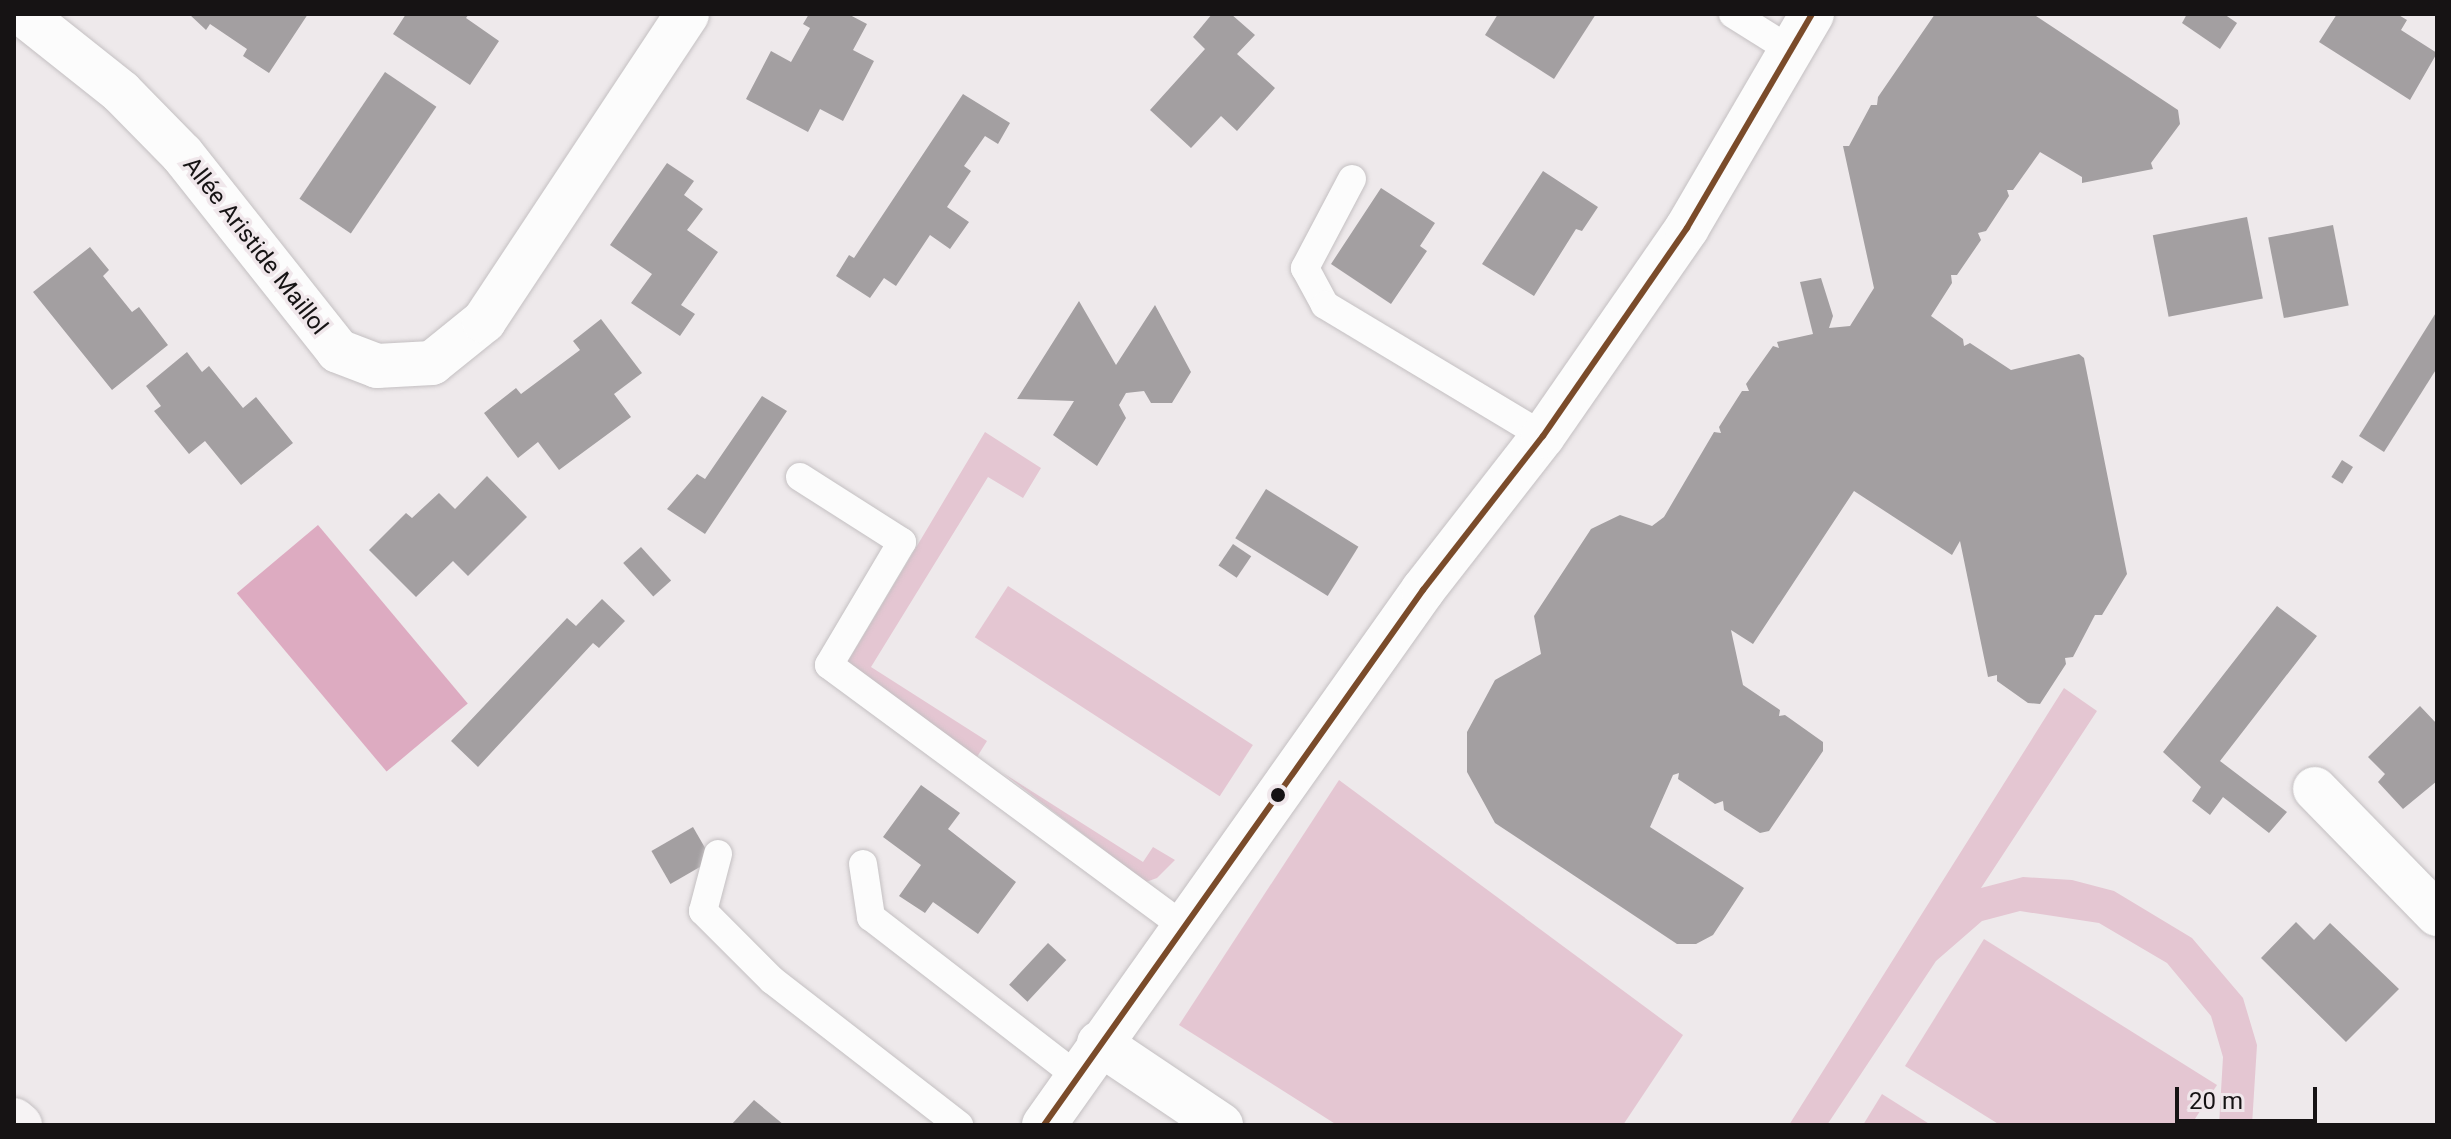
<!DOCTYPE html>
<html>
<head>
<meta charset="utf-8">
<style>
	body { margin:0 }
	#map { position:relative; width:2451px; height:1139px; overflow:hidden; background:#eee9eb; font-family:Roboto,sans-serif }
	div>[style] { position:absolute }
	.green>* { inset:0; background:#e4c6d2; transform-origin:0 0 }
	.water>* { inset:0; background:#ddabc1; transform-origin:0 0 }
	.building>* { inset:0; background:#a39fa1; transform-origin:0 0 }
	.roads { filter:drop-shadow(0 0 2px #c4c0c2) drop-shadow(0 0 2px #c4c0c2) }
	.lane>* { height:28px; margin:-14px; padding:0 14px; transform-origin:14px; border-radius:14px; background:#fcfcfc }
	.street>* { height:44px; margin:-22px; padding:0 22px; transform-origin:22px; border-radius:22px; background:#fcfcfc }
	.secondary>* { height:44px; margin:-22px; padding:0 22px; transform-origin:22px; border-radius:22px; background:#f6f3f4 }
	.bus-1>* { height:6px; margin:-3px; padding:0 3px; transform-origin:3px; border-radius:3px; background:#7a4b2a }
	.dots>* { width:22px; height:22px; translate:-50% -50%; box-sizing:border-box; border:4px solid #f0e7eb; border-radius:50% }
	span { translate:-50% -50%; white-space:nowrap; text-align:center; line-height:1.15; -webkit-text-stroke:7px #f0e7eb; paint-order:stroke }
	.street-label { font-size:24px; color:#161314 }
	.frame { position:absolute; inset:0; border:16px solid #161314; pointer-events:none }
	.scale { position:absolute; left:2175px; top:1087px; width:142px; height:36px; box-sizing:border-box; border:4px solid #161314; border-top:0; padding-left:10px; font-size:24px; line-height:28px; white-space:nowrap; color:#161314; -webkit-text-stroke:6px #f0e7eb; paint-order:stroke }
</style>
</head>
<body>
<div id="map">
	<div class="green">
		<div style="clip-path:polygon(985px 432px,1041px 468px,1023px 498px,988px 477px,871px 667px,987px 741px,977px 757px,847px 663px)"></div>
		<div style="left:1008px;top:586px;width:292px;height:61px;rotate:33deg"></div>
		<div style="clip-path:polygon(2064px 688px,2097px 711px,1981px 888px,2023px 877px,2072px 880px,2114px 891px,2192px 938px,2243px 998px,2257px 1045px,2252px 1125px,2219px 1125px,2223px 1057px,2211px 1016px,2167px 963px,2099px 923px,2020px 911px,1982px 921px,1936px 961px,1827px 1125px,1789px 1125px)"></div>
		<div style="clip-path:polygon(1003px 773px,1143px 862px,1153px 847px,1175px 860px,1157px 878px,1146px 882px)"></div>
		<div style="clip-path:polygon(1339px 780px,1683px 1035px,1623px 1125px,1337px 1125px,1179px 1025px)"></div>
		<div style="clip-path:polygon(1984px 939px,2217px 1085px,2191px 1125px,2000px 1125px,1905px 1066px)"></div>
		<div style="clip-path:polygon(1882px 1094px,1931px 1125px,1863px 1125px)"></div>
	</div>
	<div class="water">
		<div style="left:318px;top:525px;width:233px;height:106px;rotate:50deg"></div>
	</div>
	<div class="building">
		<div style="clip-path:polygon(189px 14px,308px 14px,269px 73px,243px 56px,247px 49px,210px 24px,206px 30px)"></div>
		<div style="clip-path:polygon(406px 14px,469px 14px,466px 18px,499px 41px,470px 85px,393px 34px)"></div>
		<div style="clip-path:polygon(809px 14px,848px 14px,867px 24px,853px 50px,874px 61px,843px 121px,820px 109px,808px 132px,746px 99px,771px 51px,791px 62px,810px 28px,803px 24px)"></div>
		<div style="clip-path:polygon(1212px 14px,1231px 14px,1255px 35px,1237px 54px,1275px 88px,1237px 131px,1221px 116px,1191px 148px,1150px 110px,1205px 49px,1193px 37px)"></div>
		<div style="clip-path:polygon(1498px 14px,1596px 14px,1554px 79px,1485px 35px)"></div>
		<div style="clip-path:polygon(1935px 14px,2033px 14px,2178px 110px,2180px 124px,2151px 163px,2153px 169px,2082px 183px,2082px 177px,2040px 152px,2013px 190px,2007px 190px,2009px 196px,1986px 231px,1978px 233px,1981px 240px,1957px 275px,1951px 275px,1952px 283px,1931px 316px,1963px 339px,1964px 346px,1970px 343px,2011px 370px,2079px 354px,2084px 358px,2127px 574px,2102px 615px,2095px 615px,2073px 657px,2065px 658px,2066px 664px,2040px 704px,2028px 703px,1997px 681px,1997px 675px,1988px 677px,1960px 541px,1952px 555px,1854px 491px,1753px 644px,1731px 630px,1743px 685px,1780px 710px,1779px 716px,1785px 715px,1823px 742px,1823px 751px,1769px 831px,1760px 833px,1724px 810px,1723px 801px,1715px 804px,1678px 779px,1679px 773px,1673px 775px,1650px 827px,1744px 888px,1713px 935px,1696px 944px,1677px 944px,1495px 823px,1467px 772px,1467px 732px,1495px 680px,1541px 654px,1534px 616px,1591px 529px,1620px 515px,1652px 526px,1664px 517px,1714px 432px,1721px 433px,1719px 427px,1742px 391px,1749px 391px,1746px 384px,1773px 346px,1779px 348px,1777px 342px,1813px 334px,1800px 282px,1821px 278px,1833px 316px,1829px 328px,1850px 326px,1874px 288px,1843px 146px,1849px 146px,1871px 105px,1877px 105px,1878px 97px)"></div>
		<div style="clip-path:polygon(2187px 14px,2224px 14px,2237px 23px,2220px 49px,2182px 23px)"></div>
		<div style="clip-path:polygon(2337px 14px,2397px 14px,2407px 20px,2401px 30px,2437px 53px,2410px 100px,2319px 42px)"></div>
		<div style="left:385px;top:72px;width:62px;height:153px;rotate:34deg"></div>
		<div style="clip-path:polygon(963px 94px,1010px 123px,998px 144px,985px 136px,964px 166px,971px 171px,947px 207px,969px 222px,950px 249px,930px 235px,896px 286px,884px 278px,870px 298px,836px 276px,849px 255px,854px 258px)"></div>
		<div style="clip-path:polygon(667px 163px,694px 181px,684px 195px,703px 209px,687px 230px,718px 252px,681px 305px,695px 314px,680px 336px,631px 303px,652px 274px,610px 245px)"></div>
		<div style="clip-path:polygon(1543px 171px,1598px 207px,1582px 231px,1576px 229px,1534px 296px,1482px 264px)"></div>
		<div style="clip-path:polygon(1381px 188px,1435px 223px,1420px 246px,1427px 251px,1391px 304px,1331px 264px)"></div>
		<div style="left:2247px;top:217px;width:83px;height:96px;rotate:79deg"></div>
		<div style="left:2333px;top:225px;width:82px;height:66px;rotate:79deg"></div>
		<div style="clip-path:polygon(90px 247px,109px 270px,103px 276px,132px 312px,139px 307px,168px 345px,112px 390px,33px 292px)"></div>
		<div style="clip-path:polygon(1079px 301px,1116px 365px,1155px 305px,1191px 372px,1172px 403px,1151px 403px,1144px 391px,1126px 393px,1119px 405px,1126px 418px,1097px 466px,1053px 435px,1074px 401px,1017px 399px)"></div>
		<div style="clip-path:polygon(2437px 311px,2437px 368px,2384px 452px,2359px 436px)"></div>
		<div style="clip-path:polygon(601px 319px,642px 373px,614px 394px,631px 417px,559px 470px,538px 442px,518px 458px,484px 413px,516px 388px,521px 394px,580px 350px,573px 341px)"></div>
		<div style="clip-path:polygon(187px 352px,202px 372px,209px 366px,243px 408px,256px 397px,293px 443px,241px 485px,205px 441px,189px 454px,154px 411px,161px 406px,146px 386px)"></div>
		<div style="clip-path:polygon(762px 396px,787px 411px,705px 534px,667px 509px,697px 474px,705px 479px)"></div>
		<div style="left:2342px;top:460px;width:13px;height:20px;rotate:32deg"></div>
		<div style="clip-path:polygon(487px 476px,527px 517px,468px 576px,453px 561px,416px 597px,369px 550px,406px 513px,412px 518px,439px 493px,455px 509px)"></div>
		<div style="left:1266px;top:489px;width:109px;height:58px;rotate:32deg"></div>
		<div style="left:1233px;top:544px;width:22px;height:26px;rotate:34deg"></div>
		<div style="left:641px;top:547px;width:45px;height:24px;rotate:48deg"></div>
		<div style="clip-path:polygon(602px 599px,625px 621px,599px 648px,593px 643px,478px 767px,451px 741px,567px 618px,576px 626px)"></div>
		<div style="clip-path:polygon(2277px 606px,2317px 636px,2220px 761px,2287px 812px,2269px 833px,2223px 797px,2210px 815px,2192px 801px,2201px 787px,2163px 752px)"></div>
		<div style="clip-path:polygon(2420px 706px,2437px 724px,2437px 781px,2403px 809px,2378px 782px,2385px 774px,2368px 757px)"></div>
		<div style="clip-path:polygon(921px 785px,960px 813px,948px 829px,1016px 882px,978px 934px,933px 902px,925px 913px,899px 896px,921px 865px,883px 837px)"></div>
		<div style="left:693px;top:827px;width:38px;height:48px;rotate:60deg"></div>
		<div style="clip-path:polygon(2296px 922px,2314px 940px,2330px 923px,2399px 989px,2346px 1042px,2261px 958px)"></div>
		<div style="left:1048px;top:943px;width:25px;height:57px;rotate:43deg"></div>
		<div style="clip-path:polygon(754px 1100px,784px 1125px,731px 1125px)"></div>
	</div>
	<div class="roads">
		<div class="lane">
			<div style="left:1733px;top:14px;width:70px;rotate:32.1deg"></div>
			<div style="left:1352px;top:179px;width:101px;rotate:117.8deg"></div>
			<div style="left:1305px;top:268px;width:42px;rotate:61.6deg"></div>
			<div style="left:1325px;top:305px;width:254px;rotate:31deg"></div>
			<div style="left:800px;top:477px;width:121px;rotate:32.5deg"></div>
			<div style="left:902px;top:542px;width:143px;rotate:120.7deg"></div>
			<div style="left:829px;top:665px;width:441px;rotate:36.4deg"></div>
			<div style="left:718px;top:854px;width:59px;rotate:104.7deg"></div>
			<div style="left:703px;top:911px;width:98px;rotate:45deg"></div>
			<div style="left:772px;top:980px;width:237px;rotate:37.8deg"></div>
			<div style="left:863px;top:864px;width:54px;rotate:81.4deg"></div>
			<div style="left:871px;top:917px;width:262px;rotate:37.7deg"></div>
		</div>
		<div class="street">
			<div style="left:23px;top:14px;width:125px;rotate:38.5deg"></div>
			<div style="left:121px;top:92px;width:87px;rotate:45.5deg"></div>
			<div style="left:182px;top:154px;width:251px;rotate:51.6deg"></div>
			<div style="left:338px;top:351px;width:42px;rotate:21deg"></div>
			<div style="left:377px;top:366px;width:55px;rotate:-3.1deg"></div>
			<div style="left:432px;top:363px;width:67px;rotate:-38.9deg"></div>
			<div style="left:484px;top:321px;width:368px;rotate:-56.5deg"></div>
			<div style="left:2315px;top:789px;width:175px;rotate:45.7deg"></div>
			<div style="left:1099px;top:1043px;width:147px;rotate:33.9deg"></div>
			<div style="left:1044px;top:1125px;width:656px;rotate:-54.69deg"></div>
			<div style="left:1423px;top:590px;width:195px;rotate:-52.1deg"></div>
			<div style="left:1543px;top:436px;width:253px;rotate:-55.3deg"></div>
			<div style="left:1687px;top:228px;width:248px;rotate:-59.7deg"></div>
		</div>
		<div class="secondary">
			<div style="left:14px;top:1120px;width:8px;rotate:40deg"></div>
		</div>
	</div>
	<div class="bus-1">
		<div style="left:1044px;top:1125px;width:656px;rotate:-54.69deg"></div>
		<div style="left:1423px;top:590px;width:195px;rotate:-52.1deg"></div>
		<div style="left:1543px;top:436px;width:253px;rotate:-55.3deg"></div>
		<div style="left:1687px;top:228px;width:248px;rotate:-59.7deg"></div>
	</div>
	<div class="dots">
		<div style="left:1278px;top:795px;background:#161314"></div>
	</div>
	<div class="street-label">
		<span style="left:255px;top:246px;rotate:52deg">Allée Aristide Maillol</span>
	</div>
	<div class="frame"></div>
	<div class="scale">20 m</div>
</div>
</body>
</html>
